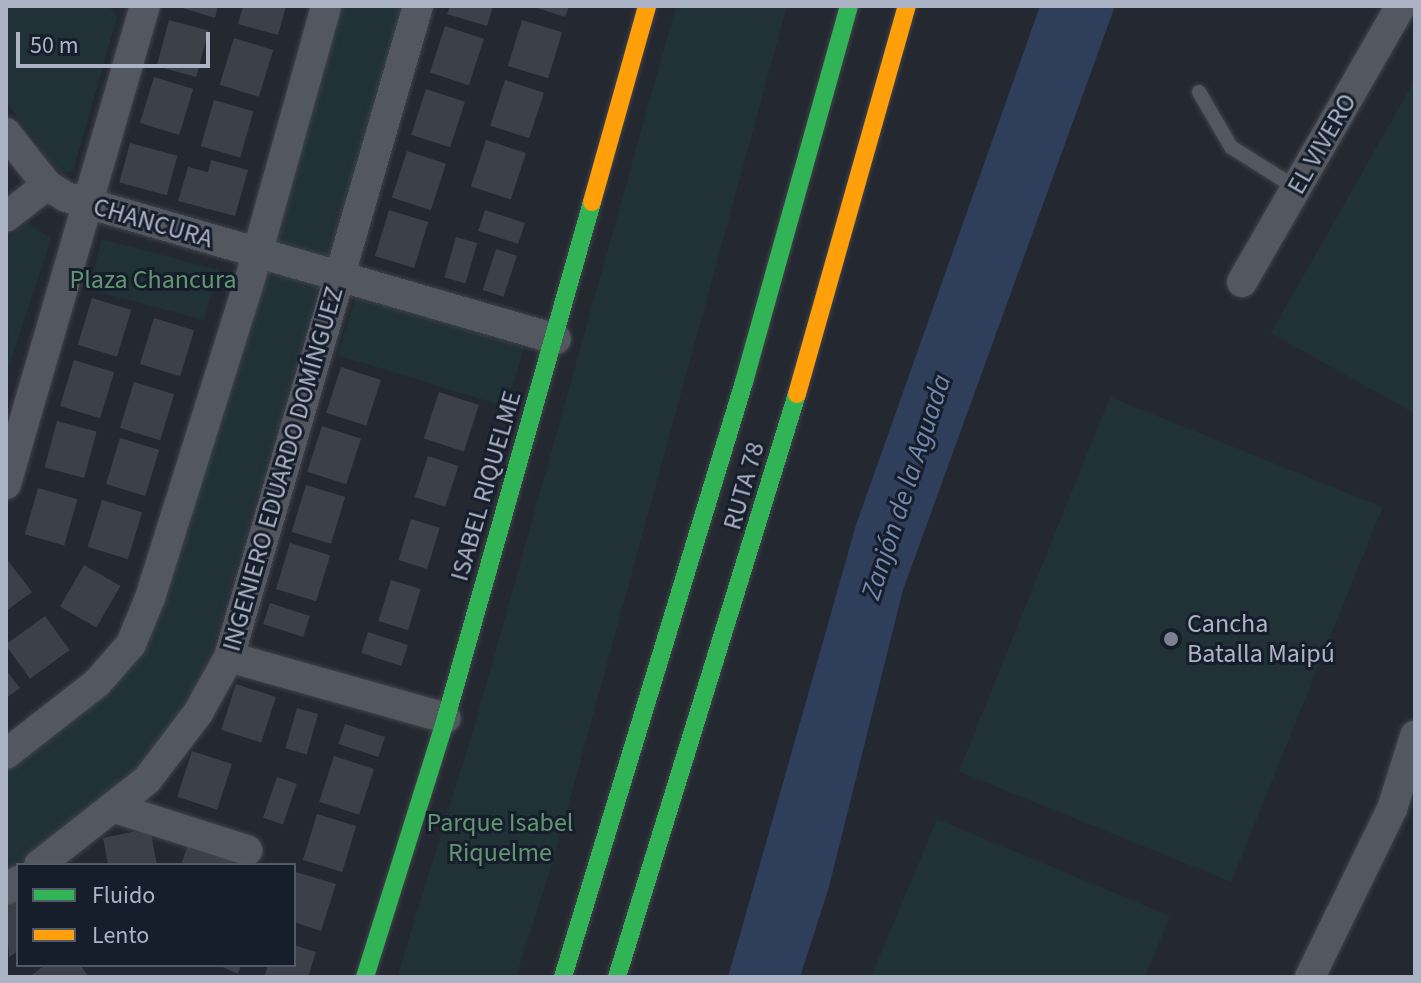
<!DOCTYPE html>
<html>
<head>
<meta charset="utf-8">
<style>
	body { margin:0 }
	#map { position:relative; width:1421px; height:983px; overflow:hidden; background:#242831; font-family:"Source Sans 3",sans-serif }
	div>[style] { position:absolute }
	.green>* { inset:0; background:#213237; transform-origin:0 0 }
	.water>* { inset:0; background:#2f3f5b }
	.building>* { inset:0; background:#3c4048; transform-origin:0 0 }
	.roads { filter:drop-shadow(0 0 2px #40434a) drop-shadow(0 0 2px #40434a) }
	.lane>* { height:14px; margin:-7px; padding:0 7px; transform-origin:7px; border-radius:7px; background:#525760 }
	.street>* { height:30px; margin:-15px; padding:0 15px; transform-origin:15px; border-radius:15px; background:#525760 }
	.fast>* { height:18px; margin:-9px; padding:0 9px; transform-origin:9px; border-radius:9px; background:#30b455 }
	.slow>* { height:18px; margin:-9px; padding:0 9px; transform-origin:9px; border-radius:9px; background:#ff9f0a }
	.dots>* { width:22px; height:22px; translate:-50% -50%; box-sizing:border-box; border:4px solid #171e2b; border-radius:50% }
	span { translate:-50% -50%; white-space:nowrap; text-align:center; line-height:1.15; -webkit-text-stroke:6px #171e2b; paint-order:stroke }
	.street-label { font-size:26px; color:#abb3c5 }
	.park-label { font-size:26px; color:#629571 }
	.poi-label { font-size:26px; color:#abb3c5 }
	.left { translate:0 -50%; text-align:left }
	.water-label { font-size:28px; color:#7288af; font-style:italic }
	.frame { position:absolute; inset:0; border:8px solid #abb3c5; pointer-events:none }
	.legend { position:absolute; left:16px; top:863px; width:280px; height:104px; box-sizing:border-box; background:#171e2b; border:2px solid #525a69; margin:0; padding:10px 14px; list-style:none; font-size:24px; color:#abb3c5 }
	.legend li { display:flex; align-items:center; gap:16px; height:40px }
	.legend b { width:40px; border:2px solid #525a69 }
	.scale { position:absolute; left:16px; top:32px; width:194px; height:36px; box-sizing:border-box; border:4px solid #abb3c5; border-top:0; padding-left:10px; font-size:24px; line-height:28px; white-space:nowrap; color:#abb3c5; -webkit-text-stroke:6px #171e2b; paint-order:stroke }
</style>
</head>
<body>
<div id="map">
	<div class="green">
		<div style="clip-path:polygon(6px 6px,109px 6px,117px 17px,73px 171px,60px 173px,6px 102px)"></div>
		<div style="clip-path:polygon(333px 6px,402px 6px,211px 652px,186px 707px,137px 770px,6px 873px,6px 769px,106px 692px)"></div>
		<div style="clip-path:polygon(676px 6px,787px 6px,555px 854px,516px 977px,397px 977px,476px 721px)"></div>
		<div style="clip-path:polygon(1413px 83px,1415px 84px,1415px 414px,1271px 333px)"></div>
		<div style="clip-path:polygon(28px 223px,51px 239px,9px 366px,6px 240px)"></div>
		<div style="left:102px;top:239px;width:120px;height:52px;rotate:15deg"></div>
		<div style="left:356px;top:296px;width:176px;height:62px;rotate:17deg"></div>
		<div style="left:1110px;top:397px;width:294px;height:404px;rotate:22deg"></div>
		<div style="clip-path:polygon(937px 819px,1170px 916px,1145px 977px,871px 977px)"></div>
	</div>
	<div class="water">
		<div style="clip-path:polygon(1040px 6px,1115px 6px,903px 590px,829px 887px,800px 977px,728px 977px,856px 525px)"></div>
	</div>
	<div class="building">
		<div style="clip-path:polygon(176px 6px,218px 6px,215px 18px)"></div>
		<div style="clip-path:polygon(243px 6px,286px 6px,278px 35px,238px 24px)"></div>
		<div style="clip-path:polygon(450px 6px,493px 6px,487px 26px,447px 14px)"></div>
		<div style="clip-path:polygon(531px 6px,569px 6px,565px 17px)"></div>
		<div style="left:169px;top:20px;width:41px;height:48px;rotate:15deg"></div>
		<div style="left:522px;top:20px;width:42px;height:48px;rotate:17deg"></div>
		<div style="left:445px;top:26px;width:41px;height:49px;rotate:18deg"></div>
		<div style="left:234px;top:38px;width:41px;height:49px;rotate:17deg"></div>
		<div style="left:154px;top:77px;width:41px;height:48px;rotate:17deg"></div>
		<div style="left:505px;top:80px;width:41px;height:48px;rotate:18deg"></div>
		<div style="left:426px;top:89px;width:41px;height:48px;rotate:18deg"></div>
		<div style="left:214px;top:100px;width:41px;height:48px;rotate:16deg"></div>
		<div style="left:486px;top:140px;width:42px;height:49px;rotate:18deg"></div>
		<div style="left:130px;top:143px;width:49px;height:41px;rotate:15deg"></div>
		<div style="left:407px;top:151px;width:41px;height:49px;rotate:18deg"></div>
		<div style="clip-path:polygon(211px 160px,248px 170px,235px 216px,178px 201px,188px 167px,208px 172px)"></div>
		<div style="left:389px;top:210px;width:41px;height:48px;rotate:17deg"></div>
		<div style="left:485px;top:210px;width:42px;height:22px;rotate:18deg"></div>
		<div style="left:456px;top:237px;width:22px;height:42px;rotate:16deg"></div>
		<div style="left:496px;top:249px;width:22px;height:43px;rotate:18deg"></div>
		<div style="left:92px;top:298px;width:41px;height:49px;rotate:17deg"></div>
		<div style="left:154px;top:318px;width:42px;height:48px;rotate:17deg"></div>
		<div style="left:74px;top:360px;width:42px;height:48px;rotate:17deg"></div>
		<div style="left:341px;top:367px;width:42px;height:48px;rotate:18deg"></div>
		<div style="left:134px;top:382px;width:42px;height:48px;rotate:17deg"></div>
		<div style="left:439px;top:392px;width:42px;height:49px;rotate:18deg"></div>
		<div style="left:57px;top:421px;width:41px;height:48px;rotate:15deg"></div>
		<div style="left:322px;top:426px;width:41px;height:48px;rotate:18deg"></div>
		<div style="left:120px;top:438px;width:41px;height:48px;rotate:17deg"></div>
		<div style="left:428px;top:456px;width:32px;height:43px;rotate:18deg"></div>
		<div style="left:306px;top:485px;width:41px;height:49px;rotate:17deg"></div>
		<div style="left:38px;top:488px;width:41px;height:48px;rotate:16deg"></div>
		<div style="left:102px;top:500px;width:42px;height:49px;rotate:17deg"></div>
		<div style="left:411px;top:519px;width:30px;height:43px;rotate:17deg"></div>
		<div style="left:290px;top:543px;width:42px;height:48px;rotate:17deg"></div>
		<div style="clip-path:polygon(6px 558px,32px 592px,6px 611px)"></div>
		<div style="left:84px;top:565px;width:42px;height:48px;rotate:30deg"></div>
		<div style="left:391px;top:580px;width:31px;height:43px;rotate:17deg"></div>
		<div style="left:270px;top:603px;width:42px;height:22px;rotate:18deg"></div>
		<div style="left:45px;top:616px;width:42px;height:49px;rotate:54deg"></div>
		<div style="left:368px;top:632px;width:42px;height:22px;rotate:18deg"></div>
		<div style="clip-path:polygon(6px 670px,20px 688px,6px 698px)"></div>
		<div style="left:236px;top:684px;width:42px;height:48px;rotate:18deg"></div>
		<div style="left:297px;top:708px;width:22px;height:42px;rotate:16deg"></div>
		<div style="left:345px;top:724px;width:42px;height:21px;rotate:18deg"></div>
		<div style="left:192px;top:751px;width:42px;height:48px;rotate:18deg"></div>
		<div style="left:334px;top:756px;width:42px;height:48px;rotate:18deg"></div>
		<div style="left:277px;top:777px;width:21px;height:43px;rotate:19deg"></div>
		<div style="left:317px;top:814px;width:41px;height:48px;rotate:17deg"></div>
		<div style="clip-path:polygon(150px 828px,157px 865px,108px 865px,103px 838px)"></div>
		<div style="clip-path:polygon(188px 845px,234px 859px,232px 865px,181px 865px)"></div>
		<div style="clip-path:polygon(296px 872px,336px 884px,321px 931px,294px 922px)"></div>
		<div style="clip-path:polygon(18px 899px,18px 951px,9px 957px,6px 908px)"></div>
		<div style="clip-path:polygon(294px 945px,316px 952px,308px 977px,264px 977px,268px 965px,294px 965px)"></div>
		<div style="clip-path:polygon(45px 965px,80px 965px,89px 977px,29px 977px)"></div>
		<div style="clip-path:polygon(218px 965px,241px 965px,238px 974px)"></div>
	</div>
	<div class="roads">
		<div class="lane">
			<div style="left:1199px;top:92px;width:64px;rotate:59.8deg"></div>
			<div style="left:1231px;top:147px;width:77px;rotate:32.2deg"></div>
		</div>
		<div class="street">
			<div style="left:6px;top:133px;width:66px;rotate:51.7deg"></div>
			<div style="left:47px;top:185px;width:22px;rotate:32deg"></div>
			<div style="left:66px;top:197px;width:510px;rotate:16.16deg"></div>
			<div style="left:6px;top:217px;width:52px;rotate:-38deg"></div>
			<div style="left:1242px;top:282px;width:319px;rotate:-60.1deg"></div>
			<div style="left:6px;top:484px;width:498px;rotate:-73.8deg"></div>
			<div style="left:229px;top:657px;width:225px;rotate:15.7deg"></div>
			<div style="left:6px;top:754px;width:115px;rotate:-38deg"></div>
			<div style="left:97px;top:683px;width:52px;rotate:-48.9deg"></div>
			<div style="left:131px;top:644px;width:50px;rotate:-67.6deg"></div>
			<div style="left:150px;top:598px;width:334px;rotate:-72.6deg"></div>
			<div style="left:250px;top:279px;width:283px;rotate:-74.4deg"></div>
			<div style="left:115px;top:808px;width:139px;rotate:17.7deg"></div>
			<div style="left:39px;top:865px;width:137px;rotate:-38.2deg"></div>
			<div style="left:147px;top:780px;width:84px;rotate:-52.7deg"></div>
			<div style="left:198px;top:713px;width:64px;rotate:-61deg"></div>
			<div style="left:229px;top:657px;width:678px;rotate:-73.81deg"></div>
			<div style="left:6px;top:890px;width:15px;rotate:-37deg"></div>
			<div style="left:1310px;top:977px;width:187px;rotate:-64deg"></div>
			<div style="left:1392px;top:809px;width:77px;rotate:-72.5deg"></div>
		</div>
		<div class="fast">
			<div style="left:365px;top:977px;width:271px;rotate:-72.6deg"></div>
			<div style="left:446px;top:718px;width:536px;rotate:-74.2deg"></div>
			<div style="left:563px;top:977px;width:622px;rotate:-73.08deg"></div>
			<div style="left:744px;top:382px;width:390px;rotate:-74.4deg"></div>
			<div style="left:617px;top:977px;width:610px;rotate:-72.84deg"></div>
		</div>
		<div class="slow">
			<div style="left:592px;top:202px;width:204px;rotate:-74.3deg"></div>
			<div style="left:797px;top:394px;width:403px;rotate:-74.2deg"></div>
		</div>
	</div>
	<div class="dots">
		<div style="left:1171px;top:639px;background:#7c8291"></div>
	</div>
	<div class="street-label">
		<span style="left:1322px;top:144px;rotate:-60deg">EL VIVERO</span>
		<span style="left:153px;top:223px;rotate:16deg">CHANCURA</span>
		<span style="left:283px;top:469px;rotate:-74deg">INGENIERO EDUARDO DOMÍNGUEZ</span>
		<span style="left:486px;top:486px;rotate:-74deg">ISABEL RIQUELME</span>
		<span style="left:744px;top:486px;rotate:-74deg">RUTA 78</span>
	</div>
	<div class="park-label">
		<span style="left:153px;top:280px">Plaza Chancura</span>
		<span style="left:500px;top:838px">Parque Isabel<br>Riquelme</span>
	</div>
	<div class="poi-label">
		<span class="left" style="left:1187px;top:639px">Cancha<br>Batalla Maipú</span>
	</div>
	<div class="water-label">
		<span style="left:906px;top:487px;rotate:-72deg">Zanjón de la Aguada</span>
	</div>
	<div class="frame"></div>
	<ul class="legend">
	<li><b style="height:10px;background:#30b455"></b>Fluido</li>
	<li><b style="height:10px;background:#ff9f0a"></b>Lento</li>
	</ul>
	<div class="scale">50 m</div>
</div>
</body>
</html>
